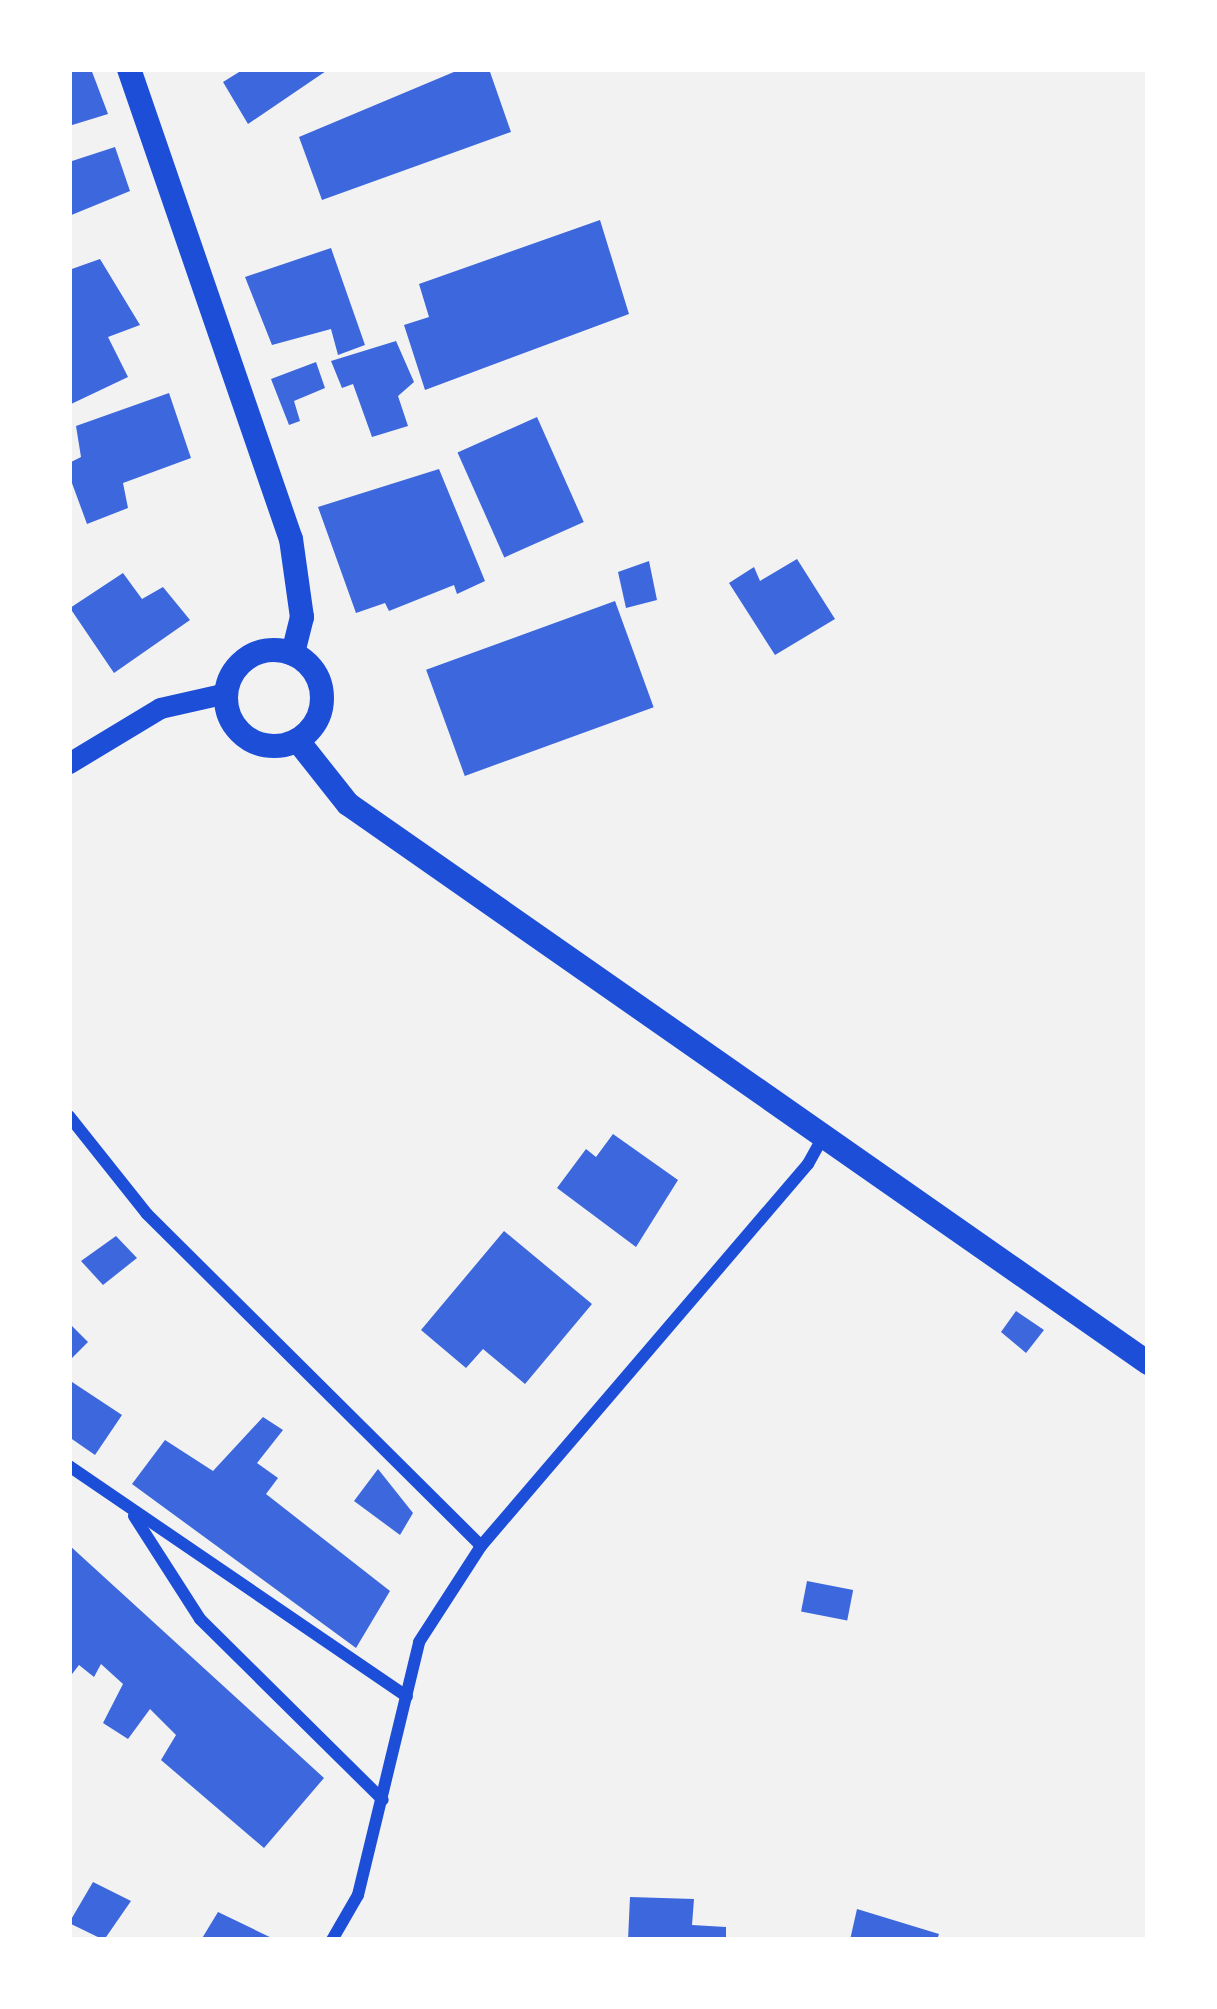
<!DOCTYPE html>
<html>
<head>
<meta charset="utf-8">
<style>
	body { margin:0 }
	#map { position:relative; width:1217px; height:2009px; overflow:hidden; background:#f2f2f2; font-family:"Nunito Sans",sans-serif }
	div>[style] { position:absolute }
	.building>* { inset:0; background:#3d67dc; transform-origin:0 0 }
	.minor>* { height:12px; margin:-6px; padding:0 6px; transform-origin:6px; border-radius:6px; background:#1d4ed8 }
	.tertiary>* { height:21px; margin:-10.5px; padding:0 10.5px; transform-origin:10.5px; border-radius:10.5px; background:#1d4ed8 }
	.secondary>* { height:24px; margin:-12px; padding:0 12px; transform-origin:12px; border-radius:12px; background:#1d4ed8 }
	.secondary>.ring { margin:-12px; padding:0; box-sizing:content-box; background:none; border:24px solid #1d4ed8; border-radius:50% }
	span { translate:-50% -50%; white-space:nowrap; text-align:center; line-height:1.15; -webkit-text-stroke:12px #fff; paint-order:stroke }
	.frame { position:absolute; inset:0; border:72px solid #fff; pointer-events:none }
</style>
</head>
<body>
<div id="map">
	<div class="building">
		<div style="clip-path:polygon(69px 69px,91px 69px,108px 114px,69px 126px)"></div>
		<div style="clip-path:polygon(244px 69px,329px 69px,248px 124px,223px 82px)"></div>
		<div style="clip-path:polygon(461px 69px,489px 69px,511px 132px,322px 200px,299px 137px)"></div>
		<div style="clip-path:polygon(115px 147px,130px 191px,69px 216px,69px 162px)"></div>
		<div style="clip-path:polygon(600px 220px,629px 314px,425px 390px,404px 325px,429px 317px,419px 284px)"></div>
		<div style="clip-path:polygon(331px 248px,365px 345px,338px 355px,331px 329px,272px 345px,245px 277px)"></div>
		<div style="clip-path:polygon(100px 259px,140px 325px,108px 337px,128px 377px,69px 405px,69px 270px)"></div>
		<div style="clip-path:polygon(396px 341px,414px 382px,398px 396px,408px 426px,372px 437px,353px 384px,342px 388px,331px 361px)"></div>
		<div style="clip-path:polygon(316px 362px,325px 388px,294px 401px,300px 421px,289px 425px,271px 379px)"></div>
		<div style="clip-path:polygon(169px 393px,191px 458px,123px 483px,128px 508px,87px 524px,69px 475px,69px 463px,81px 457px,76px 426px)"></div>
		<div style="left:537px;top:417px;width:115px;height:87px;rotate:66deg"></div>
		<div style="clip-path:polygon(439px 469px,485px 581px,457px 594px,454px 585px,389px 611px,385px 603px,356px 613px,318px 507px)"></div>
		<div style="clip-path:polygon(797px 559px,835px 619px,775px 655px,729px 583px,754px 567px,760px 581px)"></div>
		<div style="clip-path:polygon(649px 561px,657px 600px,626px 608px,618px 572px)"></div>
		<div style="clip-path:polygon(123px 573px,142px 599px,163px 587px,190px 620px,114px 673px,70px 608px)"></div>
		<div style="left:615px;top:601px;width:113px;height:201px;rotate:70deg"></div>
		<div style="clip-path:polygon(613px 1134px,678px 1180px,636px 1247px,557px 1188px,586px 1149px,596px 1157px)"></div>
		<div style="clip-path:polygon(504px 1231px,592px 1304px,525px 1384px,483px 1349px,466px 1368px,421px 1330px)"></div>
		<div style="clip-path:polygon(116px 1236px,137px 1258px,103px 1285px,81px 1261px)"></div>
		<div style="clip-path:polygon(1016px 1311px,1044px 1330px,1026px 1353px,1001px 1332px)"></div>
		<div style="clip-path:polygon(69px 1323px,88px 1342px,69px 1361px)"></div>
		<div style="clip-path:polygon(69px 1380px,122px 1415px,95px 1455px,69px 1437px)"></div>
		<div style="clip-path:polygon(263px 1417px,283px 1430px,257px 1463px,278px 1478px,266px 1494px,390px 1591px,356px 1648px,132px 1484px,165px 1440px,213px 1471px)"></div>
		<div style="clip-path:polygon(378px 1469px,413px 1513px,400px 1535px,354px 1501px)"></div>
		<div style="clip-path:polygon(69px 1545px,324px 1778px,264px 1848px,161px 1760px,176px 1735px,150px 1709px,128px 1739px,103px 1723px,123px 1684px,101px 1664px,94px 1677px,79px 1665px,69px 1678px)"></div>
		<div style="left:807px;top:1581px;width:47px;height:31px;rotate:11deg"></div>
		<div style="clip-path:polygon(93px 1882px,131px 1901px,104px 1940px,69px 1923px)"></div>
		<div style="clip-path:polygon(630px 1897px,694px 1899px,692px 1925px,726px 1927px,726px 1940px,628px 1940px)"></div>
		<div style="clip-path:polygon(857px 1909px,939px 1934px,937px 1940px,850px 1940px)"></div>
		<div style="clip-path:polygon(218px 1912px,276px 1940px,201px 1940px)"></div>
	</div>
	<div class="minor">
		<div style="left:69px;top:1116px;width:125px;rotate:51.5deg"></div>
		<div style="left:147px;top:1214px;width:471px;rotate:44.8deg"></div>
		<div style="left:69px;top:1466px;width:409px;rotate:34.3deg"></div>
		<div style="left:134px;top:1516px;width:122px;rotate:57.3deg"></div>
		<div style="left:200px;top:1619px;width:257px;rotate:44.7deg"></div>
		<div style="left:332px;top:1940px;width:52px;rotate:-60deg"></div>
		<div style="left:358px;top:1895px;width:260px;rotate:-76.4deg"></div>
		<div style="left:419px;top:1642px;width:114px;rotate:-57.1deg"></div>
		<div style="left:481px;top:1546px;width:503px;rotate:-49.44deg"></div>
		<div style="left:808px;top:1164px;width:31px;rotate:-61deg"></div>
	</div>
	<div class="tertiary">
		<div style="left:69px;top:763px;width:106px;rotate:-31.1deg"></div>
		<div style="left:160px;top:708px;width:68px;rotate:-12.8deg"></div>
	</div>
	<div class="secondary">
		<div style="left:129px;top:69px;width:497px;rotate:71deg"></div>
		<div style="left:291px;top:539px;width:79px;rotate:82deg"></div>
		<div style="left:302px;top:617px;width:38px;rotate:104deg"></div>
		<div class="ring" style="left:226px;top:650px;width:72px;height:72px"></div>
		<div style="left:298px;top:741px;width:80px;rotate:51.6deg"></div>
		<div style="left:348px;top:804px;width:976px;rotate:34.94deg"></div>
	</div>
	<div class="frame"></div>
</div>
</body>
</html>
